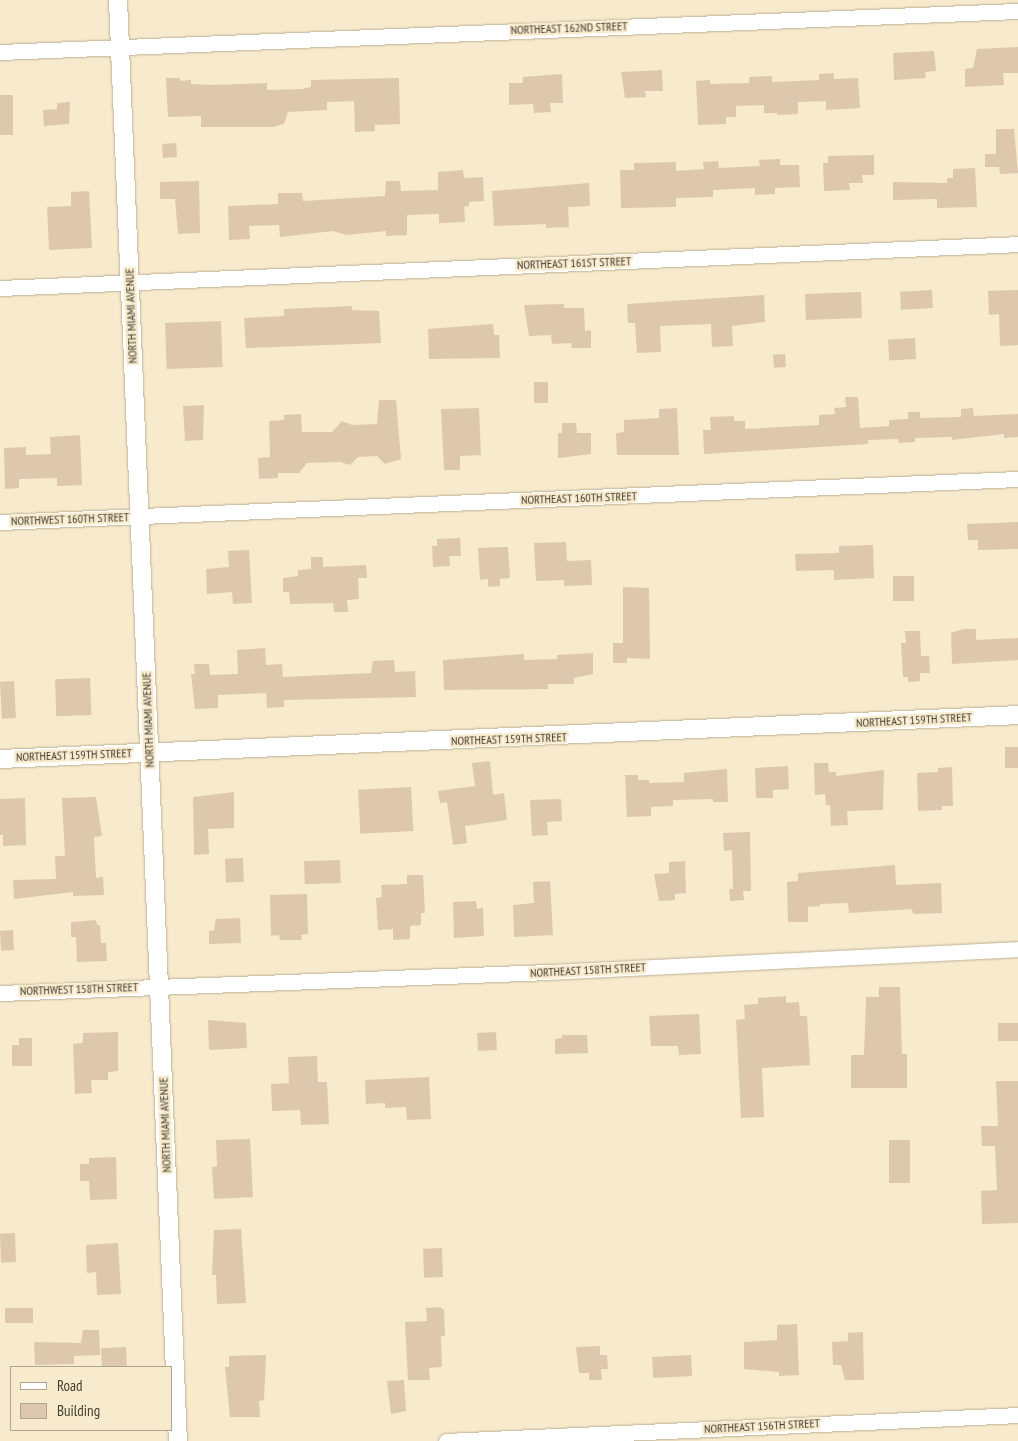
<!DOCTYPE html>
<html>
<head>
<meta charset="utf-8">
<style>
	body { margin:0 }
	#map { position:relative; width:1018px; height:1441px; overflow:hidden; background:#f7eacd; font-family:"PT Sans Narrow",sans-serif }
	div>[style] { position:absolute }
	.building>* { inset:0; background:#ddc8ae; transform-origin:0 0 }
	.roads { filter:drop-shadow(0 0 1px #bdb195) drop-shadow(0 0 1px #bdb195) }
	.minor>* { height:15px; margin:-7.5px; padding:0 7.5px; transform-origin:7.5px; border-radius:7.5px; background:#fff }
	.tertiary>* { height:18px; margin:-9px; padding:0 9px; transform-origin:9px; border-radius:9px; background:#fff }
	span { translate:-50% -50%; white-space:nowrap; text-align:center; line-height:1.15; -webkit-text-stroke:4.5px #f7eacd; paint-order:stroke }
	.street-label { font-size:12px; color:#423d31 }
	.legend { position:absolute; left:10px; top:1366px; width:162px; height:65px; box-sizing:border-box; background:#f7eacd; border:1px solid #afa58f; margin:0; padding:6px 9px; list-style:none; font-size:15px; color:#423d31 }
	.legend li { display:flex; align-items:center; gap:10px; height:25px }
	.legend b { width:25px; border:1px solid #afa58f }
</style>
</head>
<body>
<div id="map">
	<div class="building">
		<div style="clip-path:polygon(1018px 47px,1018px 73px,1003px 73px,1004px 85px,965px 87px,965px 69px,973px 68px,977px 49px)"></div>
		<div style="clip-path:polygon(934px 51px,936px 71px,925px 72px,926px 78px,894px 80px,893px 53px)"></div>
		<div style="clip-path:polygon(662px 70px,663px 91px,645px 91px,646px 97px,625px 98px,621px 72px)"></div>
		<div style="clip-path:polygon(834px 73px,834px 79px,858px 78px,860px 108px,826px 110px,826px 101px,798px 102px,798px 114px,777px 115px,777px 113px,764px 113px,764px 105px,736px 106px,736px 117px,726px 117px,726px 124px,698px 125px,696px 81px,710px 80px,710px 84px,749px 83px,749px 77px,772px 76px,772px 82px,819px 80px,819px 74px)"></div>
		<div style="clip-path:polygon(562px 74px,563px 103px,550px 103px,551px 112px,534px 113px,533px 104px,509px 105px,509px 83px,523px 83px,523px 77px)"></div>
		<div style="clip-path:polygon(166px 78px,180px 78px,180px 81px,191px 80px,191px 84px,211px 85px,267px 83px,267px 90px,302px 89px,311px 87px,311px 80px,399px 78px,400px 124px,375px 125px,375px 131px,355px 132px,354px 101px,327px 102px,327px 110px,288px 112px,284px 124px,273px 127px,201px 127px,201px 116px,168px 117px)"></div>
		<div style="left:0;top:95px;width:13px;height:40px"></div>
		<div style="clip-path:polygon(70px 102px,69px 124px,44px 126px,43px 110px,57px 109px,57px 103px)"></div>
		<div style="clip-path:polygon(996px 129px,1014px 129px,1018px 173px,1000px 174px,999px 167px,985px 167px,985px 154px,996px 154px)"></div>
		<div style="left:176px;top:143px;width:14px;height:14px;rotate:86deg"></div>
		<div style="clip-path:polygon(874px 155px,874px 175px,862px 175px,863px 183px,849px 183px,850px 190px,824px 191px,823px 163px,828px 163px,828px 156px)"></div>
		<div style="clip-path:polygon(780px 159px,780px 165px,799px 165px,800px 187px,775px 188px,775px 194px,755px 195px,755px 188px,713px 190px,713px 197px,676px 198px,676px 207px,621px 208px,620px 170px,634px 170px,634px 163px,676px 162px,676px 171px,704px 169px,703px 162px,718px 161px,719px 168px,760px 166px,759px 160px)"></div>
		<div style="clip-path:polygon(975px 168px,977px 207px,937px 208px,937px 199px,893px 200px,893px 182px,947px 183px,947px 178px,953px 178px,953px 169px)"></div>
		<div style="clip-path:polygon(463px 170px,464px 178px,483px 177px,484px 201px,469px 202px,469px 206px,464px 207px,465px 222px,439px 223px,439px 214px,407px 215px,407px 235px,386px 236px,386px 231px,346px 235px,333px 231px,280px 237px,279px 225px,249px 226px,250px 239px,229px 240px,228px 206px,278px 204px,278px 193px,302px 193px,303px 201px,385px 196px,386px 181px,400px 181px,401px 191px,438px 190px,438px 172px)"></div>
		<div style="clip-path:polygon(199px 181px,200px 233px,178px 234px,175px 199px,160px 199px,160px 182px)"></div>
		<div style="clip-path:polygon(589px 183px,590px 206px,568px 207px,569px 227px,546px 228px,546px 224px,494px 226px,492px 191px)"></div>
		<div style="clip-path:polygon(89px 191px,92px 248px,49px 250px,47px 207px,71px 206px,71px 192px)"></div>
		<div style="left:932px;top:290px;width:18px;height:32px;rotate:87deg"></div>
		<div style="clip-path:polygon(1018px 290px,1018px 345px,1000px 346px,999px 314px,989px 315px,988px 291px)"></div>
		<div style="left:861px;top:292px;width:26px;height:56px;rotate:88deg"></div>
		<div style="clip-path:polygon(764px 295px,765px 322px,732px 326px,733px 346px,712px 347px,711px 324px,660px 326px,661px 352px,637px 353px,635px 323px,628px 323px,627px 304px)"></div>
		<div style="clip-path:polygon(564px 304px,564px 308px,584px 308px,585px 331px,591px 330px,591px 348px,572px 348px,571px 343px,552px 344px,551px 335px,529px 336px,524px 305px)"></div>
		<div style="clip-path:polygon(352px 306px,352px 310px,379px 311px,381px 343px,246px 348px,244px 318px,284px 316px,284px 309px)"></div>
		<div style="left:221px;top:321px;width:46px;height:56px;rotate:88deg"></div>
		<div style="clip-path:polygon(493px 324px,494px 335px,499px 335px,500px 358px,429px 359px,428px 329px)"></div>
		<div style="left:915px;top:338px;width:21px;height:27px;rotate:87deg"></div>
		<div style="left:785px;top:354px;width:13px;height:12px;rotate:86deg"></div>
		<div style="left:534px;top:382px;width:14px;height:21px"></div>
		<div style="clip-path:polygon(845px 397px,858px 397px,860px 428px,889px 426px,889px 420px,908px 419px,908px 412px,920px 412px,920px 418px,961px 417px,961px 409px,973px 408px,974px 416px,1018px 414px,1018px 437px,1004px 438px,1004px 434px,952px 440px,952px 437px,915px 438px,915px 442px,899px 443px,898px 439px,868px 440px,868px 444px,704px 454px,703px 430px,711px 430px,710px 417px,734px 416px,734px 421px,745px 421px,745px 429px,819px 425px,819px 415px,835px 414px,834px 408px,846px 407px)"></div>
		<div style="clip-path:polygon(379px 400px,396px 400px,401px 459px,385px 464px,377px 456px,358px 457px,350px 465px,340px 462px,307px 463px,299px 473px,278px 473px,278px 478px,259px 479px,258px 458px,270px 457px,269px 421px,284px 420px,284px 415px,301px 414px,302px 432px,332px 432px,342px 421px,352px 425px,377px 424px)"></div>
		<div style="clip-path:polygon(204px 405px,203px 440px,185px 441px,183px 406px)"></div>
		<div style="clip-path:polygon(479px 408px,481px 455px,460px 456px,460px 470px,444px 470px,441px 409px)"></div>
		<div style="clip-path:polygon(677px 408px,679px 455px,617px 455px,616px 433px,624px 432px,624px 420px,659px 418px,659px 409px)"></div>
		<div style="clip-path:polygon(562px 423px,576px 423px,577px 433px,591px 433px,591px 454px,558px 458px,558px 433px,562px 433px)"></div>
		<div style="clip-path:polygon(80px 435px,82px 485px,57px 486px,57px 478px,19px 479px,19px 488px,5px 489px,4px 448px,26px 447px,26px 455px,51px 454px,50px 437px)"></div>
		<div style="clip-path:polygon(1018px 522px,1018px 549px,978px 550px,978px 540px,968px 540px,967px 524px)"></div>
		<div style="clip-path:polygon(460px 538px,461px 556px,449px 556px,450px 566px,433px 567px,432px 546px,437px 546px,437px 539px)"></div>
		<div style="clip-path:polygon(566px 542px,567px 561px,591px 560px,592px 585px,564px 586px,564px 580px,536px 581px,534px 543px)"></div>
		<div style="clip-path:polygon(873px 545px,874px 578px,834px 580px,834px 570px,796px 571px,795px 554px,839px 553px,839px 546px)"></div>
		<div style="clip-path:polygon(502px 547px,508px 547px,510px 578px,500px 579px,500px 586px,488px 587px,488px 579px,480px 580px,478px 548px)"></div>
		<div style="clip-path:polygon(249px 550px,252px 603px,233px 604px,232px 592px,207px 594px,206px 569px,229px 567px,228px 551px)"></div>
		<div style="clip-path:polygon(311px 557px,323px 557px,323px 567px,366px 565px,367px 578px,358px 578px,359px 599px,347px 600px,348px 612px,334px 612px,333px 603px,290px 604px,289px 592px,283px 592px,283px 578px,298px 576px,298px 570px,311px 569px)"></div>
		<div style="left:893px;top:576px;width:21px;height:25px"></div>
		<div style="clip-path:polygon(623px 587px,649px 588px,650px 659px,627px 658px,627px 663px,613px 663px,613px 643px,623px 643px)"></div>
		<div style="clip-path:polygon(963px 629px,976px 629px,976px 640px,1018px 638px,1018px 660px,952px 664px,951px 633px)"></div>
		<div style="clip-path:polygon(905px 631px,920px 631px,921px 656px,929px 656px,930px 673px,920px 673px,920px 681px,908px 682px,908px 677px,903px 677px,901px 643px,906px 643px)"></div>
		<div style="clip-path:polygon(265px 648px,266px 665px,282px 664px,283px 677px,371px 673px,373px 661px,394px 660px,395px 672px,415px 671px,416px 697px,284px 700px,284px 707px,267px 708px,266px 693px,218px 695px,218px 708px,195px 709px,191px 674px,195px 674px,194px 664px,209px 664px,210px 675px,238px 674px,237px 650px)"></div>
		<div style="clip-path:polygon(593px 653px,593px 674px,574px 678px,574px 684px,548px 684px,548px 689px,444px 690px,443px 660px,524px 654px,524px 660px,557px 659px,557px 655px)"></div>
		<div style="left:90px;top:678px;width:37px;height:35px;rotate:88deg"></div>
		<div style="left:14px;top:681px;width:37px;height:14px;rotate:87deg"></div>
		<div style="left:1018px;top:747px;width:21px;height:13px;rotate:90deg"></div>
		<div style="clip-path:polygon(490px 761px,493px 795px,504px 793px,507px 820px,465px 826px,467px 843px,453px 845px,447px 802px,440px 803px,438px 791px,475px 786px,472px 763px)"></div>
		<div style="clip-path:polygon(814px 763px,828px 763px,829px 772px,836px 772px,836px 776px,884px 770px,883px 810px,847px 811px,848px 825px,831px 826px,830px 805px,826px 805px,825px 794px,815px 795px)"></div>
		<div style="clip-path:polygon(788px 766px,789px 789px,773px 790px,773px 798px,756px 798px,755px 768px)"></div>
		<div style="clip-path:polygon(952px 767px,953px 806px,942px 806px,942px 810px,918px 811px,917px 773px,938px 772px,938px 768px)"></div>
		<div style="clip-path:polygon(727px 769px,728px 802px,713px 802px,713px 799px,673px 800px,673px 806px,651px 807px,651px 816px,627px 817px,625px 775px,638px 775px,638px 780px,649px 780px,649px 783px,684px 782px,684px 773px)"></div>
		<div style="left:411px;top:787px;width:44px;height:53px;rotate:87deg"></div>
		<div style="clip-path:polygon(234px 792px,234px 828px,208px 829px,209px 854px,194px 855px,193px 797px)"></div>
		<div style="clip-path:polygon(96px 797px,102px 836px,94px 837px,96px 878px,103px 877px,104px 895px,73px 896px,73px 892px,14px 899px,13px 880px,56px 879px,55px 856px,65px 856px,62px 798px)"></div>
		<div style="clip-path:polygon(25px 798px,26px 845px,3px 846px,3px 835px,0 835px,0 799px)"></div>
		<div style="clip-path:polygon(561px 799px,562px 821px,547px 822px,548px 835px,532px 836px,530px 800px)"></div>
		<div style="clip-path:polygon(750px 832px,751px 891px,743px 891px,744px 900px,730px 901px,729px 889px,733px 889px,732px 850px,724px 851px,723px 833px)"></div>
		<div style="left:243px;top:858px;width:24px;height:18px;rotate:88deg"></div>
		<div style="left:340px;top:860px;width:23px;height:36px;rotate:88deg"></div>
		<div style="clip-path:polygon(685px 861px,686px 893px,675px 894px,675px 900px,659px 901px,654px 874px,669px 873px,669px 862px)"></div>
		<div style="clip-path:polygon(895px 865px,896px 885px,941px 883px,942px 913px,913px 914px,912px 909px,849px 913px,848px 903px,820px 904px,820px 906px,808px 907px,808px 922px,788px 922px,787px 882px,798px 881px,798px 873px)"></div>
		<div style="clip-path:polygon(407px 875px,423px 875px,425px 913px,421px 913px,421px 925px,410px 926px,410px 939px,393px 940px,393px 929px,378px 930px,376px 898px,382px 897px,381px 885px,407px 884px)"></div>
		<div style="clip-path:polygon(550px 881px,553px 935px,514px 937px,513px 905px,534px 903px,533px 882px)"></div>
		<div style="clip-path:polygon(307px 894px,308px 934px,301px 935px,302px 940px,280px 940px,279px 935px,271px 936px,270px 895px)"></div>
		<div style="clip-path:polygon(476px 901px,477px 909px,483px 908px,484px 936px,454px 938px,453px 902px)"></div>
		<div style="clip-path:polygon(240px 918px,241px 943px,209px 944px,209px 931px,214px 930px,216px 919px)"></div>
		<div style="clip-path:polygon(96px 920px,97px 925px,100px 925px,101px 943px,106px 943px,107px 961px,77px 962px,76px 937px,71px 937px,71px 922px)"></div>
		<div style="left:13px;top:930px;width:20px;height:13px;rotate:87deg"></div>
		<div style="clip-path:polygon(879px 987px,900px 987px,902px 1054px,907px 1054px,907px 1088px,851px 1088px,851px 1055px,864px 1055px,866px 997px,879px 997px)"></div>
		<div style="clip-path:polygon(786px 996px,786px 1003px,799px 1002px,800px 1016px,807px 1016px,810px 1065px,762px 1068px,764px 1117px,741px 1118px,736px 1020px,745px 1019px,744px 1005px,758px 1004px,758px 998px)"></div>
		<div style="clip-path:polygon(699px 1014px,701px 1054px,679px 1055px,678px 1046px,651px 1046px,649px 1016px)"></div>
		<div style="clip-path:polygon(208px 1020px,246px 1023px,247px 1048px,209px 1050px)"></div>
		<div style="left:998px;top:1023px;width:20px;height:18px"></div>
		<div style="clip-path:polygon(118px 1032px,118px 1071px,108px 1072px,108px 1080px,91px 1080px,92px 1093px,75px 1094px,73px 1044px,83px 1043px,83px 1033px)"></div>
		<div style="left:496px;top:1032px;width:18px;height:19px;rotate:87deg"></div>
		<div style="clip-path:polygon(562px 1035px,587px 1035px,588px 1053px,555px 1054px,555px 1039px,562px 1038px)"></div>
		<div style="clip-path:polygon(19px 1038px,32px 1038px,32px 1066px,12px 1066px,12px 1045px,19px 1045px)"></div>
		<div style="clip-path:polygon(317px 1056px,318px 1082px,327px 1082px,329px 1124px,301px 1125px,300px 1110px,272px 1111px,271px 1084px,289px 1083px,288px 1057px)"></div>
		<div style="clip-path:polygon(429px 1077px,431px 1119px,407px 1120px,406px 1107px,385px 1108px,385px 1103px,366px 1104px,365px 1080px)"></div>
		<div style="clip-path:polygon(996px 1081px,1018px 1081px,1018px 1223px,982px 1224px,981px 1191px,997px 1190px,995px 1146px,982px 1146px,981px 1126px,998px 1126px)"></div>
		<div style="clip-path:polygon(250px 1139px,253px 1197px,214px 1199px,212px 1167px,217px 1166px,216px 1140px)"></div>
		<div style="left:889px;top:1140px;width:21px;height:43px"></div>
		<div style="clip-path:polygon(116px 1157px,117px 1199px,90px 1200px,89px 1181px,80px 1181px,80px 1164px,89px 1164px,89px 1158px)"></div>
		<div style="clip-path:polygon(241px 1229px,246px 1303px,217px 1304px,216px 1275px,212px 1275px,214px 1230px)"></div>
		<div style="left:15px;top:1233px;width:29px;height:15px;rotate:88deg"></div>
		<div style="clip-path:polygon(118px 1243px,121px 1294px,97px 1295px,96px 1272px,87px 1273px,86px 1245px)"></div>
		<div style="left:442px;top:1248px;width:29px;height:19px;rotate:88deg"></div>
		<div style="clip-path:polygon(440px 1307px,444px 1310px,445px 1336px,441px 1336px,442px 1367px,429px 1368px,430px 1380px,408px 1380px,405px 1322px,427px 1321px,426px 1308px)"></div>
		<div style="left:33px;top:1308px;width:15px;height:28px;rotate:90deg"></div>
		<div style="clip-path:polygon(797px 1324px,799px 1375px,779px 1376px,779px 1372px,744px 1369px,744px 1342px,777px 1340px,777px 1325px)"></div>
		<div style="clip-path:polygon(83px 1330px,99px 1330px,100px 1355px,74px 1356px,74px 1364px,35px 1365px,34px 1342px,81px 1343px)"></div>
		<div style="clip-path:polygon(863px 1332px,864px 1380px,845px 1380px,841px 1365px,833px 1365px,832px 1342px,848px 1341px,848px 1333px)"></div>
		<div style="clip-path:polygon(600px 1346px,600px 1355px,607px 1355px,608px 1369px,601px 1369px,602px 1380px,589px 1380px,589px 1373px,579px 1373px,576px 1347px)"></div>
		<div style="left:126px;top:1347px;width:20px;height:25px;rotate:87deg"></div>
		<div style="clip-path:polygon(266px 1355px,264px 1400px,259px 1401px,260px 1417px,230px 1417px,225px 1367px,229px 1367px,229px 1356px)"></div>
		<div style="left:691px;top:1355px;width:21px;height:39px;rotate:87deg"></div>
		<div style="clip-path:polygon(404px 1380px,406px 1411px,391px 1414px,387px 1381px)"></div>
	</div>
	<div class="roads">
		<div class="minor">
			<div style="left:0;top:52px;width:1019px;rotate:-2.31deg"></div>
			<div style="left:0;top:288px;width:1019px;rotate:-2.47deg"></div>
			<div style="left:0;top:522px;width:1019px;rotate:-2.42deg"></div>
			<div style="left:0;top:993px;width:549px;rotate:-2.19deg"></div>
			<div style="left:549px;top:972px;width:470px;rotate:-2.8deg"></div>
			<div style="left:446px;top:1441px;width:573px;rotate:-2.6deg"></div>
		</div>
		<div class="tertiary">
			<div style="left:118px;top:0;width:1442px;rotate:87.62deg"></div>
			<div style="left:0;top:759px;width:1019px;rotate:-2.47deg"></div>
		</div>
	</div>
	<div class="street-label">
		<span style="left:569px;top:28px;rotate:-2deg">NORTHEAST 162ND STREET</span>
		<span style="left:574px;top:263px;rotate:-2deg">NORTHEAST 161ST STREET</span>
		<span style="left:131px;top:316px;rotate:-92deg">NORTH MIAMI AVENUE</span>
		<span style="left:579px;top:498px;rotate:-2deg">NORTHEAST 160TH STREET</span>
		<span style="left:70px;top:519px;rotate:-2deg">NORTHWEST 160TH STREET</span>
		<span style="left:148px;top:720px;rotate:-92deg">NORTH MIAMI AVENUE</span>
		<span style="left:914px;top:720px;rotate:-3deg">NORTHEAST 159TH STREET</span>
		<span style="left:509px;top:739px;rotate:-2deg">NORTHEAST 159TH STREET</span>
		<span style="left:74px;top:755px;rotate:-2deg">NORTHEAST 159TH STREET</span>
		<span style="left:588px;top:970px;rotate:-3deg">NORTHEAST 158TH STREET</span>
		<span style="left:79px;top:989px;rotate:-2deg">NORTHWEST 158TH STREET</span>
		<span style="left:165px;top:1125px;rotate:-92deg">NORTH MIAMI AVENUE</span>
		<span style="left:762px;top:1426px;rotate:-3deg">NORTHEAST 156TH STREET</span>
	</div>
	<ul class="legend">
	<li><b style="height:6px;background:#fff"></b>Road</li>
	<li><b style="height:14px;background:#ddc8ae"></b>Building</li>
	</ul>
</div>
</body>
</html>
